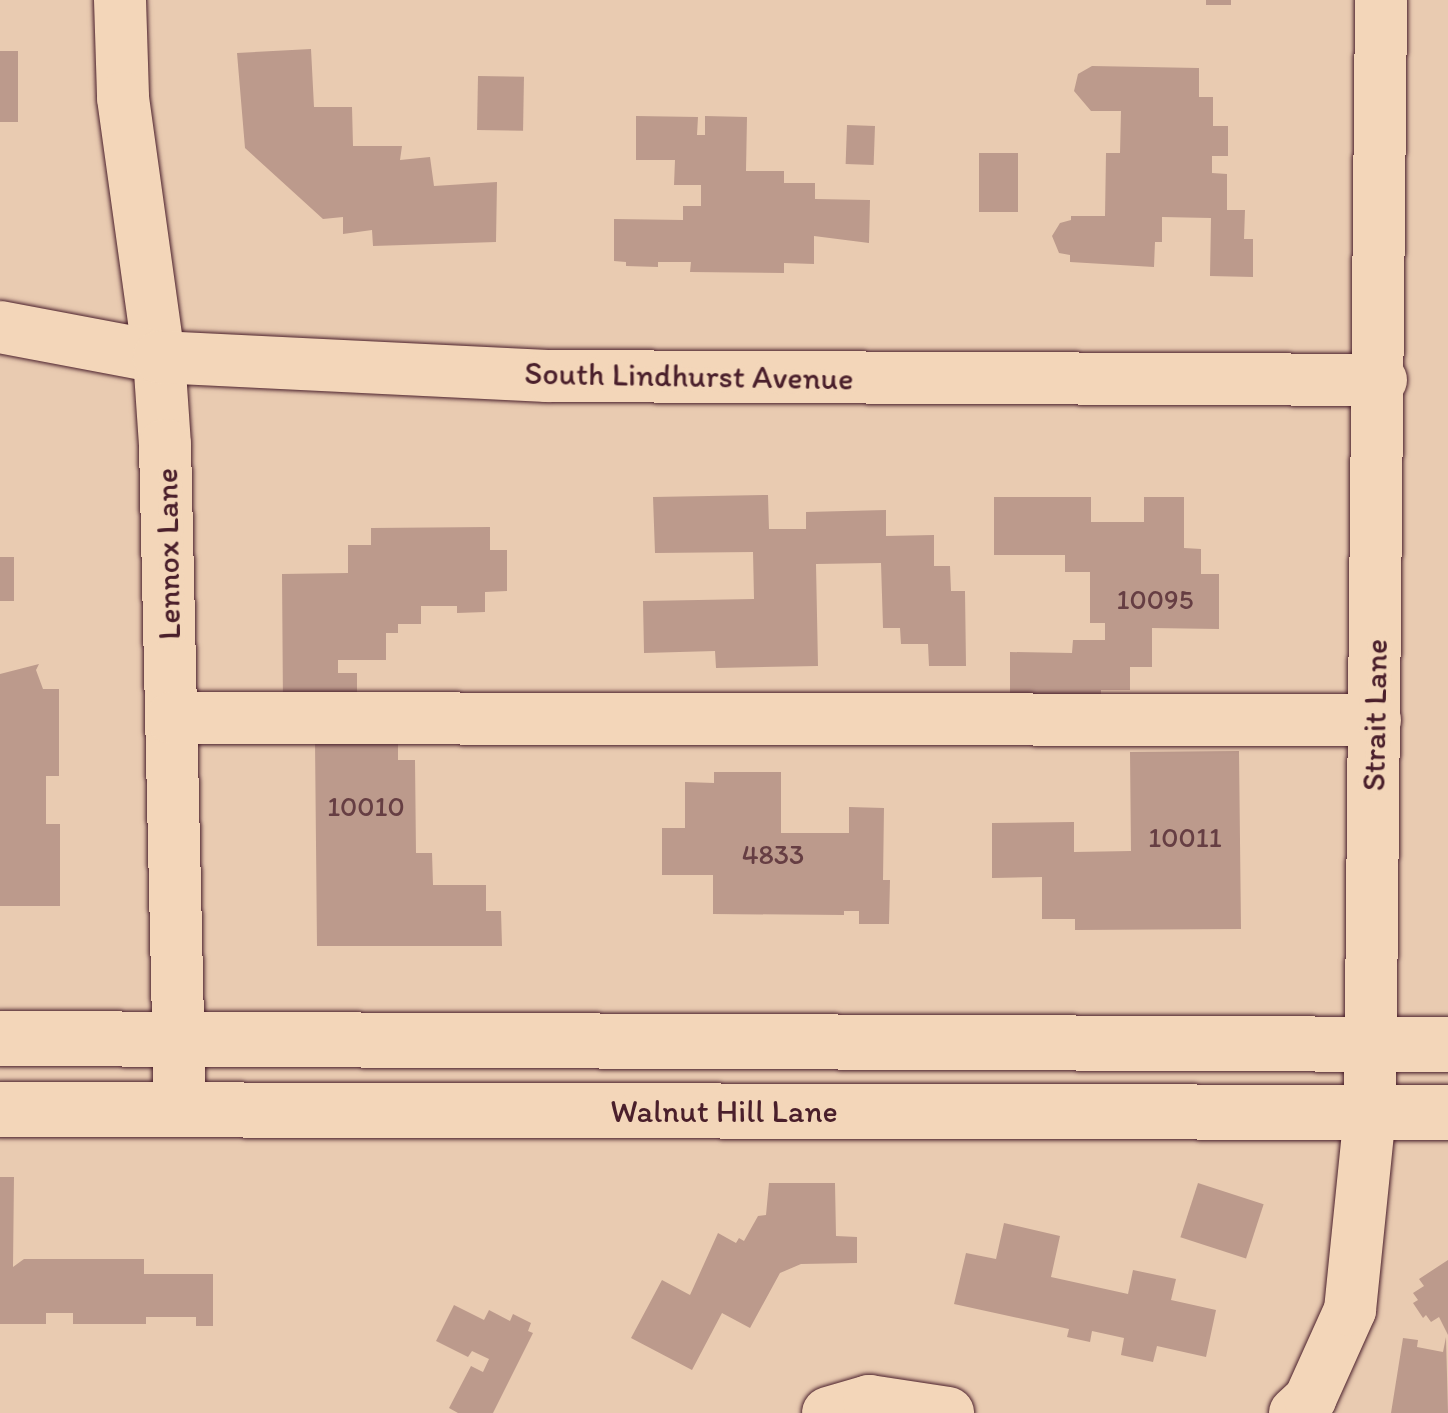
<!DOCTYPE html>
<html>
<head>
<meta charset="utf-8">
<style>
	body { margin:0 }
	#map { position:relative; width:1448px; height:1413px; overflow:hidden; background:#e9cbb1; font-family:Itim,sans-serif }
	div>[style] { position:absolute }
	.building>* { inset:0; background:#bc9a8c; transform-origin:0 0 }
	.roads { filter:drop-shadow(0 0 2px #4a1f2b) drop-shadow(0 0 2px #4a1f2b) }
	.minor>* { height:52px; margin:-26px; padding:0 26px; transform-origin:26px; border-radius:26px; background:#f3d6b9 }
	.major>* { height:55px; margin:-27.5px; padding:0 27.5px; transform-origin:27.5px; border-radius:27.5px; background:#f3d6b9 }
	span { translate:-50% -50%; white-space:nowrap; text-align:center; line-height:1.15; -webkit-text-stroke:10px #f3d6b9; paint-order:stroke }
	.number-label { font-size:28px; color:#663e43 }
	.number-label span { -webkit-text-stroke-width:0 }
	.street-label { font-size:32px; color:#4a1f2b }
</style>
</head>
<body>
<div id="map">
	<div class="building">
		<div style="left:1206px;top:0;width:25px;height:5px"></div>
		<div style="clip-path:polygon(311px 49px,314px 107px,352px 107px,353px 146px,402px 146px,400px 160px,430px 157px,434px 186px,497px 182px,496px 242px,373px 246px,372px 230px,343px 234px,343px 217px,323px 219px,245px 148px,237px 53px)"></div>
		<div style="left:0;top:51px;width:18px;height:71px"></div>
		<div style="clip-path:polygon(1092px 66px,1199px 68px,1199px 97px,1213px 97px,1213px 126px,1228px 126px,1228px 156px,1212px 156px,1212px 173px,1227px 174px,1227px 210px,1245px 210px,1244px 239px,1253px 239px,1253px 277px,1210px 276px,1211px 218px,1162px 217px,1162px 242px,1155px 242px,1154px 267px,1070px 262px,1070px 255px,1059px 253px,1052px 236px,1060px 223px,1071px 220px,1071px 216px,1105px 216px,1106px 153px,1120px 153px,1121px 111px,1091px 111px,1074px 91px,1078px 74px)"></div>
		<div style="left:478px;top:76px;width:46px;height:54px;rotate:1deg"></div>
		<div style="clip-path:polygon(636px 116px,698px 117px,697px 135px,705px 135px,705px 116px,747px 117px,746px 171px,784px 171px,784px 183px,815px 183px,815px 199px,870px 200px,869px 243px,814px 236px,814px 264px,784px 263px,784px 273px,690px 272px,691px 262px,658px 262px,658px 267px,626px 266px,626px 262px,614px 261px,614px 219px,683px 220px,683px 206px,701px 206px,701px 185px,674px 185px,675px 160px,636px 160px)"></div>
		<div style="left:847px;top:125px;width:28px;height:39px;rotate:2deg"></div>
		<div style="left:979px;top:153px;width:39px;height:59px"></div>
		<div style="clip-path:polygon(768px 495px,769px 529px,806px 529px,806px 512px,886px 510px,886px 536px,934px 535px,934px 566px,950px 566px,951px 591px,965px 591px,966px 666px,929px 666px,928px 644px,901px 644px,900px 628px,883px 628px,881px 563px,816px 564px,818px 666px,716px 668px,715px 651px,644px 653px,643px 601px,754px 599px,753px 552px,655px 553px,653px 497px)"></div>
		<div style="clip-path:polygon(994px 497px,1091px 497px,1091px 522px,1144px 522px,1144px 497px,1184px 497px,1184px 548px,1201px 549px,1201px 574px,1219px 574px,1219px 629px,1152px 628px,1152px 667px,1130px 667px,1130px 690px,1101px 690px,1101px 703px,1010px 703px,1010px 652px,1072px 653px,1073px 640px,1105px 640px,1105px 623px,1090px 623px,1090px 572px,1065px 572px,1065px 555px,994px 555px)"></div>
		<div style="clip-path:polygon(490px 527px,490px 550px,507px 550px,507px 591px,485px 592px,485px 612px,457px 613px,457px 606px,421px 606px,421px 624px,398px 624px,398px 633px,386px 633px,386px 660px,338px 660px,338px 673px,357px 673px,357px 707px,283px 707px,282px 574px,348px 573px,348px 545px,371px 545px,371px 528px)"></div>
		<div style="left:0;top:557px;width:14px;height:44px"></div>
		<div style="clip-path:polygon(39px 664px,36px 670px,43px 689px,59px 689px,59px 776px,46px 776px,46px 824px,60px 824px,60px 906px,0 906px,0 674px)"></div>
		<div style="clip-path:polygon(398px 741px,398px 760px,415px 760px,416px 853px,432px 853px,433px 885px,486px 885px,486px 911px,501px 911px,502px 946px,317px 946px,315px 742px)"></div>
		<div style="clip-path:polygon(1239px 751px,1241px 929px,1075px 930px,1075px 919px,1042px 919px,1042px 877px,992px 878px,992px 823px,1074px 822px,1074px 852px,1131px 851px,1130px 752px)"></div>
		<div style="clip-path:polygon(714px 772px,781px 772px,781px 833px,849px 833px,849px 807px,884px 808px,883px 880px,890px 880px,889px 924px,859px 924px,859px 911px,844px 911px,844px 915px,713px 914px,713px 875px,662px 875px,662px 828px,685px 828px,685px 782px,714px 783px)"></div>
		<div style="clip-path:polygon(0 1177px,14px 1177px,13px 1267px,24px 1259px,144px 1259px,144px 1274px,213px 1274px,213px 1326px,196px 1326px,196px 1317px,146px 1317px,146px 1324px,73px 1324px,73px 1313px,46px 1313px,46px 1324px,0 1324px)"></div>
		<div style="clip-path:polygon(769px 1183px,835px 1183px,836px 1236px,857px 1237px,857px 1263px,801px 1264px,780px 1273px,750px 1328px,722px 1313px,692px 1370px,631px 1338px,662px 1280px,690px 1295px,718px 1233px,736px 1243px,739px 1238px,744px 1241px,758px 1216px,766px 1215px)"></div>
		<div style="left:1198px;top:1183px;width:69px;height:57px;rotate:18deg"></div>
		<div style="clip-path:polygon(1004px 1223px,1060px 1236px,1051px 1277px,1128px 1294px,1133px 1270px,1176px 1279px,1171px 1300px,1216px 1310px,1206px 1357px,1157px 1346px,1153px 1362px,1121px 1355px,1124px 1338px,1092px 1331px,1090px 1342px,1067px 1337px,1069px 1329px,954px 1304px,966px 1253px,996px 1259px)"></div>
		<div style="clip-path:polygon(1448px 1260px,1448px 1335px,1439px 1317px,1431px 1322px,1426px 1315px,1423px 1318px,1413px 1303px,1418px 1300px,1413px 1293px,1424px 1286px,1419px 1279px)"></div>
		<div style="clip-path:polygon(454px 1305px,484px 1320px,489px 1310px,510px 1321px,513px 1314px,531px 1323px,528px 1331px,533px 1333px,493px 1413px,458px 1413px,449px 1408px,471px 1366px,483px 1372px,489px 1359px,472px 1351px,468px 1357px,436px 1341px)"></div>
		<div style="clip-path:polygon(1446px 1337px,1448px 1413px,1391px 1413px,1403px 1338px,1418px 1340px,1417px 1347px,1443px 1352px)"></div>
	</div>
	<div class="roads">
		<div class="minor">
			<div style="left:120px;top:0;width:98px;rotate:88.2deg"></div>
			<div style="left:123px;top:98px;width:261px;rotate:82.1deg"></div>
			<div style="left:159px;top:357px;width:88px;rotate:86.1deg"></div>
			<div style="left:165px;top:445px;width:665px;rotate:88.71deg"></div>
			<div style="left:0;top:327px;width:162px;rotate:10.7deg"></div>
			<div style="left:159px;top:357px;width:388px;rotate:2.8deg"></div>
			<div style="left:547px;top:376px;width:834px;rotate:0.27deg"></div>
			<div style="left:172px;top:718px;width:1203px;rotate:0.1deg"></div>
			<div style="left:828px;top:1413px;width:43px;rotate:-16.3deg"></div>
			<div style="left:869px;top:1401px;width:80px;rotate:8.6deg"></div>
			<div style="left:1295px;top:1413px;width:21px;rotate:-43deg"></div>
			<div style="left:1310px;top:1399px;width:98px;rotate:-65.8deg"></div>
			<div style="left:1350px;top:1310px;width:199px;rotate:-84.2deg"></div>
			<div style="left:1370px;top:1112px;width:1112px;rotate:-89.43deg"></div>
		</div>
		<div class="major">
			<div style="left:0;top:1038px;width:1448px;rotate:0.24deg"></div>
			<div style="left:0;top:1109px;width:1448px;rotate:0.12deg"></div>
		</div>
	</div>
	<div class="number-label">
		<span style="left:1155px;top:599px">10095</span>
		<span style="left:366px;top:806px">10010</span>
		<span style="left:1185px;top:837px">10011</span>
		<span style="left:773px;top:854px">4833</span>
	</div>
	<div class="street-label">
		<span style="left:689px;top:376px;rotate:1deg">South Lindhurst Avenue</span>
		<span style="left:168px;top:554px;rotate:-91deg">Lennox Lane</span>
		<span style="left:1375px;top:715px;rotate:-89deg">Strait Lane</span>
		<span style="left:724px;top:1111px">Walnut Hill Lane</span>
	</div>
</div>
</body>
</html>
